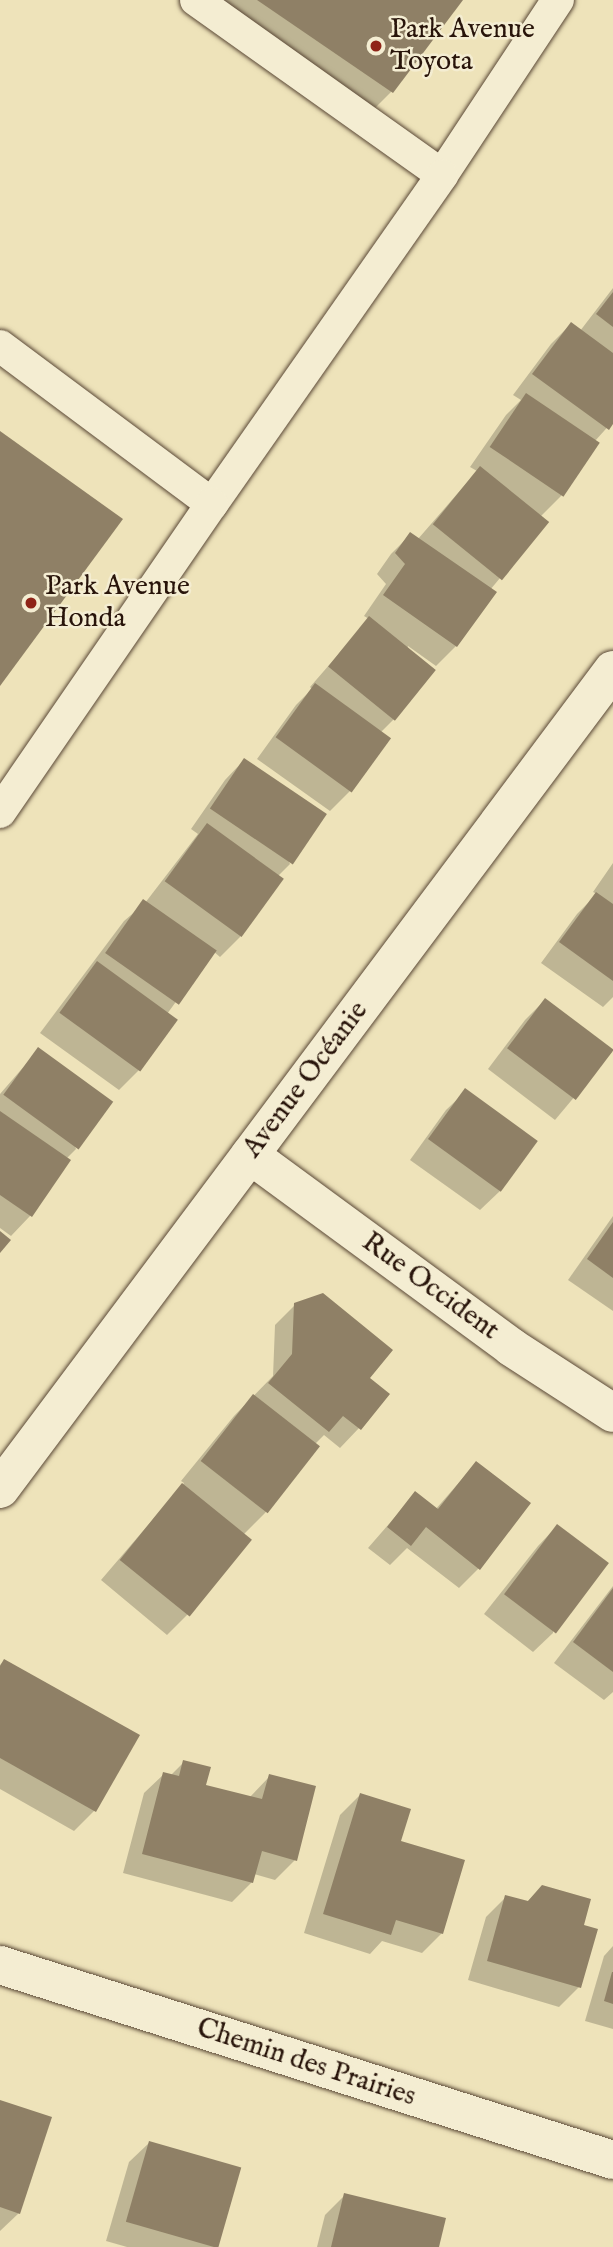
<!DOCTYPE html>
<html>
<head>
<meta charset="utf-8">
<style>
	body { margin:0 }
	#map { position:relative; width:613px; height:2247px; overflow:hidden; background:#eee3ba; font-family:"IM FELL English",serif }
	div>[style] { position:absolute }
	.shadow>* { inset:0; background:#0003 }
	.building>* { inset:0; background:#8f8066; transform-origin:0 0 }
	.roads { filter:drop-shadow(0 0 2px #5a4836) drop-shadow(0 0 2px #5a4836) }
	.service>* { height:32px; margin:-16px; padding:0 16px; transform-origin:16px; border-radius:16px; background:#f4edd2 }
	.minor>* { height:38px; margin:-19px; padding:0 19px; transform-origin:19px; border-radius:19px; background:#f4edd2 }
	.tertiary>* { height:38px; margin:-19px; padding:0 19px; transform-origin:19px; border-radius:19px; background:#f4edd2 }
	.dots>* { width:19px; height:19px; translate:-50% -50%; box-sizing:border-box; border:4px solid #f4edd2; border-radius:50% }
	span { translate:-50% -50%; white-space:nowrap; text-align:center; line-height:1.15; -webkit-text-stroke:5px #f4edd2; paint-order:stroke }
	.poi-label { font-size:28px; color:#28140a }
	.left { translate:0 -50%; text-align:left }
	.street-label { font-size:28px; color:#28140a }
</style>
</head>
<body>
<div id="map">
	<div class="shadow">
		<div style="clip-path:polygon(191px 0,460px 0,391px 92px,364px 119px)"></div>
		<div style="clip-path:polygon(613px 288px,613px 421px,595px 441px,561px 496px,540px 517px,546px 523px,490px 590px,456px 646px,436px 666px,408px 646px,407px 649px,394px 719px,381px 732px,350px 791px,330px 811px,257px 759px,296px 705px,312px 689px,310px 687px,369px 619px,364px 616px,386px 584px,377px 574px,391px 554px,411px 534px,418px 539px,477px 471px,470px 467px,506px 415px,521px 400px,513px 395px,551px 344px,571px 324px,580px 331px)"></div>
		<div style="clip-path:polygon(244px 760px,290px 864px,278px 876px,240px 937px,220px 957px,213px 951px,167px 1014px,139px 1070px,119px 1090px,40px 1033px,124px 921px,145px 903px,198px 834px,191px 829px,225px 780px)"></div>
		<div style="clip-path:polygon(613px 863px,613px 997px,603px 1007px,541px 963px,577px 914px,597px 894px,593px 892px)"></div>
		<div style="clip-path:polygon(545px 1000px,612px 1052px,555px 1120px,488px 1069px,525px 1020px)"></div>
		<div style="clip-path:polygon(39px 1049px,76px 1149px,66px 1159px,30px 1216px,11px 1236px,0 1228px,0 1094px)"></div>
		<div style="clip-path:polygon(466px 1091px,500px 1191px,480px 1210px,410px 1160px,446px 1110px)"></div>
		<div style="clip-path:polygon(613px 1216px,613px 1311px,568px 1280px)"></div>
		<div style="clip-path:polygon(295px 1305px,368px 1378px,359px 1428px,340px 1448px,324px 1435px,314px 1445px,317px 1447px,265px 1513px,243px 1535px,187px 1615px,167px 1635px,101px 1580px,184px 1483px,181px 1481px,234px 1416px,273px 1376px,275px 1325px)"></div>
		<div style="clip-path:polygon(476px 1463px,479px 1568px,459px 1588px,407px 1548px,390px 1565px,368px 1548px,415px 1494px,435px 1510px)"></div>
		<div style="clip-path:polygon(557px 1526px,553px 1633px,533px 1652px,484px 1614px,538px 1546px)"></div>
		<div style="clip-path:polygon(613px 1586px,613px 1692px,604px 1700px,554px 1663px)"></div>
		<div style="clip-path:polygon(4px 1661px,137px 1736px,94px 1811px,74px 1831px,0 1789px,0 1665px)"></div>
		<div style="clip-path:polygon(184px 1762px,204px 1786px,249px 1798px,270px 1776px,295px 1860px,275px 1880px,254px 1874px,252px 1882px,232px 1902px,123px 1873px,144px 1793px,164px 1774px,171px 1775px)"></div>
		<div style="clip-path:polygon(360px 1795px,399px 1842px,442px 1933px,422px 1953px,382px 1941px,370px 1954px,304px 1933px,340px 1815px)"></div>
		<div style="clip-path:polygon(542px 1887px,582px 1927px,579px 1987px,559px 2007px,468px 1980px,486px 1917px,506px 1897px,526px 1903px)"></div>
		<div style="clip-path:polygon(613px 1946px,613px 2029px,585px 2021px,604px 1956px)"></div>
		<div style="clip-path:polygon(0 2101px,19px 2213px,0 2231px)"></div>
		<div style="clip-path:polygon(149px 2143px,239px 2169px,216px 2247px,127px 2247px,106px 2241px,129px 2162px)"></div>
		<div style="clip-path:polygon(345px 2195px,438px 2247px,317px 2247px,325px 2215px)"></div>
	</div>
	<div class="building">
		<div style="clip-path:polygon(257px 0,463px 0,393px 93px)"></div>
		<div style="clip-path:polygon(613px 292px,613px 327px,596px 314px)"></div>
		<div style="clip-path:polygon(571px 322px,613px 353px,613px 424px,609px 430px,532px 374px)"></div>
		<div style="left:526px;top:393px;width:89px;height:65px;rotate:34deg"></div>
		<div style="clip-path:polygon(0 431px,123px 519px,0 686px)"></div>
		<div style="left:480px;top:466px;width:89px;height:75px;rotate:39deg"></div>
		<div style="clip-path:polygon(410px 532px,497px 592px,457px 647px,383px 595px,405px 564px,395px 553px)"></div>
		<div style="left:369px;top:616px;width:86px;height:65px;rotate:39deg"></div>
		<div style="left:315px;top:683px;width:94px;height:67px;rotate:36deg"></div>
		<div style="left:244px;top:758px;width:100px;height:61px;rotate:34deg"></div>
		<div style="left:207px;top:823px;width:95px;height:72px;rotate:36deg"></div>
		<div style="clip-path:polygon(596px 892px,613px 904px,613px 981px,559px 942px)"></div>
		<div style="left:143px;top:899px;width:90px;height:66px;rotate:35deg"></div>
		<div style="left:97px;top:961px;width:100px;height:64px;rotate:36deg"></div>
		<div style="left:545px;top:998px;width:86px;height:63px;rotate:37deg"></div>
		<div style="left:38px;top:1047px;width:93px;height:59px;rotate:36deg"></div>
		<div style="left:465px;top:1088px;width:90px;height:63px;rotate:36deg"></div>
		<div style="clip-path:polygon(0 1111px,71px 1160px,32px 1217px,0 1195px)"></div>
		<div style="clip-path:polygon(613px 1222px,613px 1278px,587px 1259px)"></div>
		<div style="clip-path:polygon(0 1231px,11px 1240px,0 1253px)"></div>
		<div style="clip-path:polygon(323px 1293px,393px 1350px,370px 1378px,390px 1394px,361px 1430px,343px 1416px,329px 1432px,268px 1383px,292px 1354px,294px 1303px)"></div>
		<div style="left:253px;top:1394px;width:85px;height:85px;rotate:38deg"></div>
		<div style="clip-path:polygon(476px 1461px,531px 1503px,480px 1570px,426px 1527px,411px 1546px,387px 1527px,415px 1491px,438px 1509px)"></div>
		<div style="left:182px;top:1483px;width:90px;height:99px;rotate:39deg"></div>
		<div style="left:557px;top:1524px;width:65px;height:88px;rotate:37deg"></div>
		<div style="clip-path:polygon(613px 1588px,613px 1672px,573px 1642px)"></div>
		<div style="clip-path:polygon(4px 1659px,140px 1735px,96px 1812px,0 1758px,0 1666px)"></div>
		<div style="clip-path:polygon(183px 1760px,211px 1767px,206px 1785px,262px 1799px,269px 1774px,316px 1786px,297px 1861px,262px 1851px,253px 1883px,142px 1854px,163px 1772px,179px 1776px)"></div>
		<div style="clip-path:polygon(360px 1793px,411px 1809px,401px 1841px,465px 1860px,443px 1934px,396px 1920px,391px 1935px,323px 1914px)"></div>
		<div style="clip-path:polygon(542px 1885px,591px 1899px,584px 1925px,598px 1929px,581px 1988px,487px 1961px,505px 1895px,528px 1901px)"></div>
		<div style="clip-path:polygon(612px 1972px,613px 1972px,613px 2004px,604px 2001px)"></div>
		<div style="clip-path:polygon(0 2100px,52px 2117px,20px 2214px,0 2207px)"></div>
		<div style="left:149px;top:2141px;width:96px;height:84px;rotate:16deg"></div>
		<div style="clip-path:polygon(344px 2193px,446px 2218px,439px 2247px,331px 2247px)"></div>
	</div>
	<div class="roads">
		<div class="service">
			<div style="left:196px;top:0;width:302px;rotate:35.4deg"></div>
			<div style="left:442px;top:175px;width:210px;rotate:-56.5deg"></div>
			<div style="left:0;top:346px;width:264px;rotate:36.7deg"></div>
			<div style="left:212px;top:504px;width:401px;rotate:-55deg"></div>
			<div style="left:0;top:812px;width:374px;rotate:-55.5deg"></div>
		</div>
		<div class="minor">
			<div style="left:250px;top:1155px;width:324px;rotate:36.3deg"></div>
			<div style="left:511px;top:1347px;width:121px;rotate:32.9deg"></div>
		</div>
		<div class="tertiary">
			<div style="left:0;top:1489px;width:1023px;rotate:-53.19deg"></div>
			<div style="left:0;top:1965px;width:643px;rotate:17.65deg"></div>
		</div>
	</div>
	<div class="dots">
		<div style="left:376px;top:46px;background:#8f2418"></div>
		<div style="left:31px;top:603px;background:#8f2418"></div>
	</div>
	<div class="poi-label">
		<span class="left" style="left:390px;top:46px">Park Avenue<br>Toyota</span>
		<span class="left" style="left:45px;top:603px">Park Avenue<br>Honda</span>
	</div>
	<div class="street-label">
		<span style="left:306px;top:1080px;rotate:-53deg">Avenue Océanie</span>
		<span style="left:430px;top:1287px;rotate:36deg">Rue Occident</span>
		<span style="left:306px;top:2063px;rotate:18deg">Chemin des Prairies</span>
	</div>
</div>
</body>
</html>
